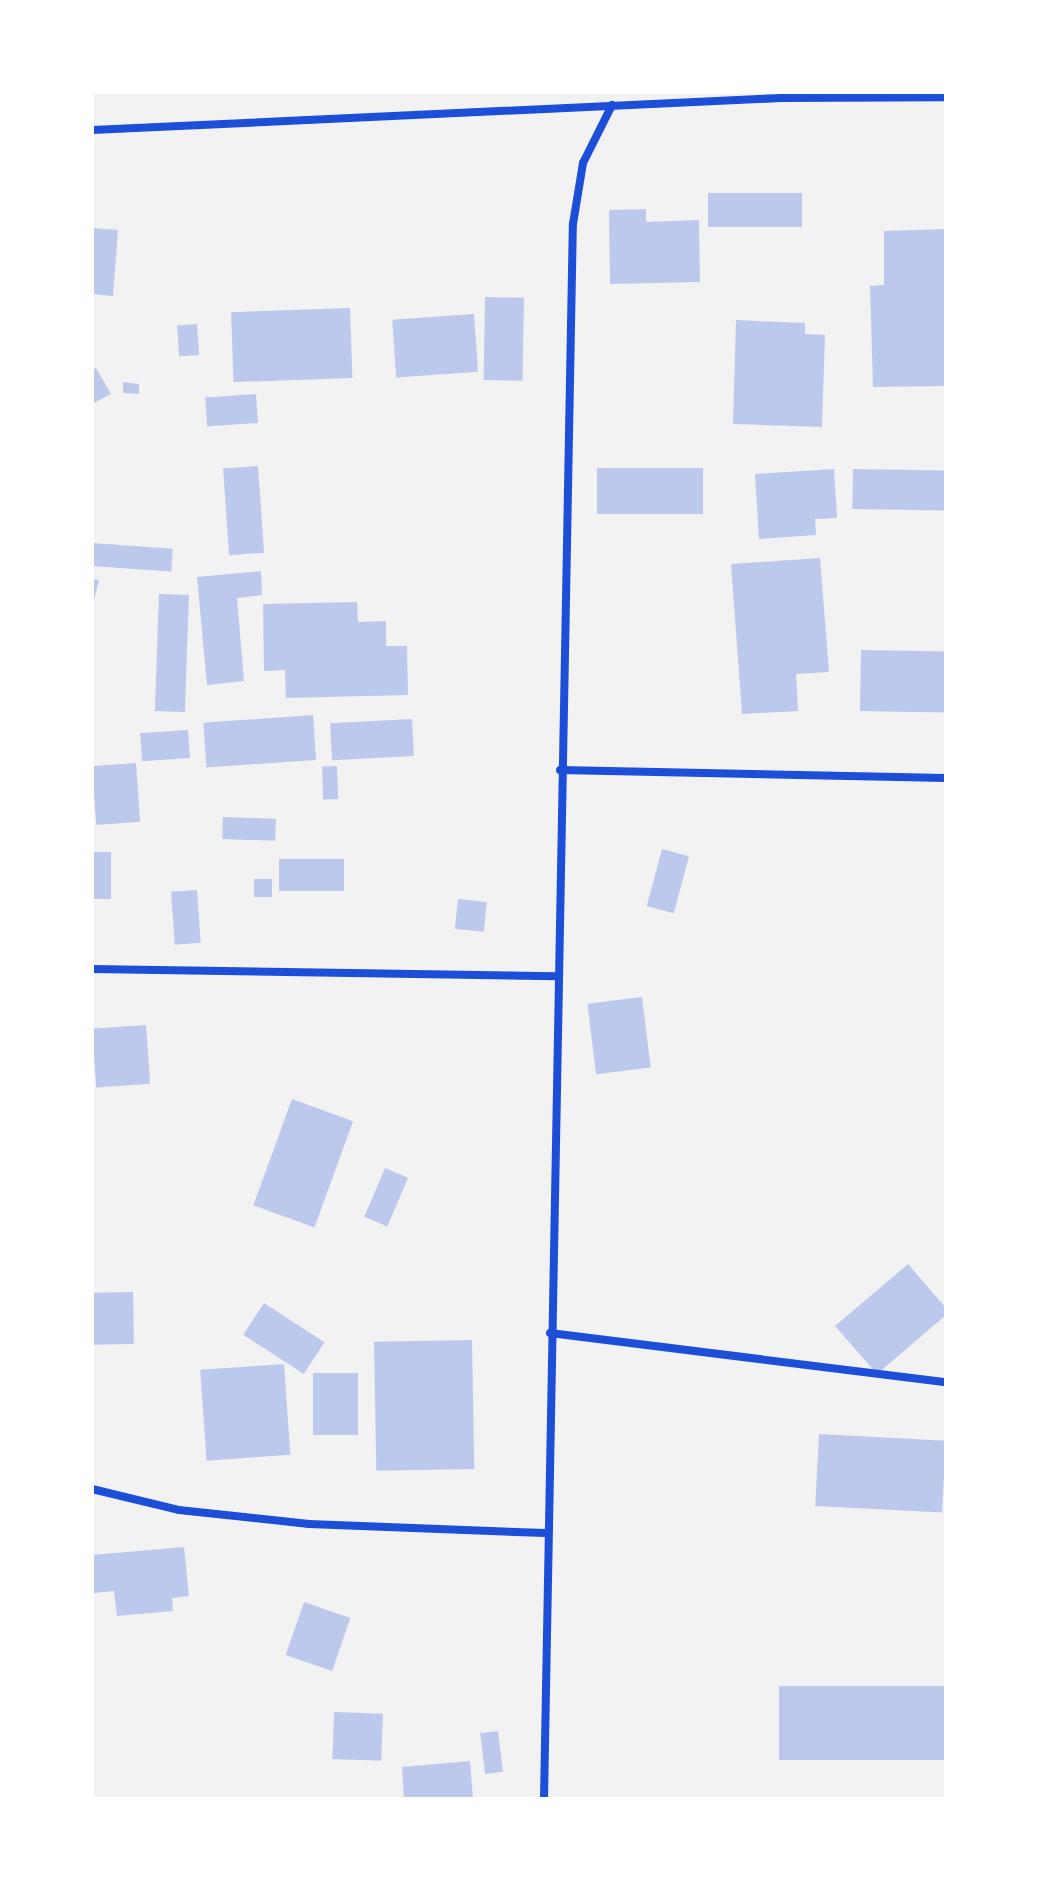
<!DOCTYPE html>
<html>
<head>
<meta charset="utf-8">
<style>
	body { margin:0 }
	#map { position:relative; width:1038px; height:1891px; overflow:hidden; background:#f2f2f2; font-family:"Alegreya Sans",sans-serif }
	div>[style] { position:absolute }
	.building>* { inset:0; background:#bdc9ec; transform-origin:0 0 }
	.minor>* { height:8px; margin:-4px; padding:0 4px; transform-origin:4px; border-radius:4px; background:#1d4ed8 }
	span { translate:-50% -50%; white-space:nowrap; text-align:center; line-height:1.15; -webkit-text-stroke:7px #fff; paint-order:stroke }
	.frame { position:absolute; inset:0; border:94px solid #fff; pointer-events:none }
</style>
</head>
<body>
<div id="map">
	<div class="building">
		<div style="left:708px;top:193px;width:94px;height:34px"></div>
		<div style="clip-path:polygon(646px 209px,646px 222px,699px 220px,700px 282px,610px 284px,609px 210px)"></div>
		<div style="clip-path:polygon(92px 228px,118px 230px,113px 296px,92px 294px)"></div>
		<div style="clip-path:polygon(946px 229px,946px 386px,873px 387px,870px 286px,884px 285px,884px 231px)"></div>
		<div style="left:485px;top:297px;width:39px;height:83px;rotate:1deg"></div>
		<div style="left:350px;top:308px;width:70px;height:119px;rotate:88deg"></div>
		<div style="left:474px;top:314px;width:58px;height:82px;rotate:86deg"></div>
		<div style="clip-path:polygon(736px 320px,805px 323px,805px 334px,825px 335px,822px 427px,733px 424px)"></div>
		<div style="left:197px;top:324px;width:31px;height:20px;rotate:86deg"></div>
		<div style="clip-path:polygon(96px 368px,111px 394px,92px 404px,92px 370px)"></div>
		<div style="clip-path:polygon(123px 382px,139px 384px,139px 394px,123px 393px)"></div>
		<div style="left:256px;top:394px;width:29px;height:51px;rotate:86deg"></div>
		<div style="left:258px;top:466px;width:87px;height:35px;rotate:86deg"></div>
		<div style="left:703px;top:468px;width:46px;height:106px;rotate:90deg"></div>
		<div style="clip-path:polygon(834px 469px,837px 518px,815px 519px,816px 535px,759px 539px,755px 474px)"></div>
		<div style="left:853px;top:469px;width:93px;height:40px;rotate:1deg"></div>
		<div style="left:92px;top:543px;width:81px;height:23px;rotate:4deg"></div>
		<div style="clip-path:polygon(820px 558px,829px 672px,796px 674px,798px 711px,742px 714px,731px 564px)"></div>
		<div style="clip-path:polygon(261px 571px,262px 595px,237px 598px,244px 681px,207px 685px,197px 577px)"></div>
		<div style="clip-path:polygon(92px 579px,99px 580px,93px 603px,92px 603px)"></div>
		<div style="left:159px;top:594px;width:30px;height:117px;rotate:2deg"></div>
		<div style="clip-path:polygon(357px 602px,358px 622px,386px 621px,386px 646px,407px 646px,408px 695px,286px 698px,285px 670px,264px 671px,263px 604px)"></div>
		<div style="left:861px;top:650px;width:85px;height:61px;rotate:1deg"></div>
		<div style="left:313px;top:715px;width:45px;height:110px;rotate:86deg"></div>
		<div style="left:412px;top:719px;width:37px;height:82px;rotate:87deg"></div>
		<div style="left:188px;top:730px;width:28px;height:48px;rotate:86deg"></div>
		<div style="left:136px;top:763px;width:59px;height:44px;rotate:86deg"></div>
		<div style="left:337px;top:766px;width:33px;height:15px;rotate:88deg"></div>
		<div style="left:223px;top:817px;width:53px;height:22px;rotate:2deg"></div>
		<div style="left:662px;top:849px;width:28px;height:59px;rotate:15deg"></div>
		<div style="left:92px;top:852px;width:19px;height:47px"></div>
		<div style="left:344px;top:859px;width:32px;height:65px;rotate:90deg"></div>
		<div style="left:254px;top:879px;width:18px;height:18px"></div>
		<div style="left:197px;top:890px;width:53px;height:26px;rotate:86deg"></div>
		<div style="left:458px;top:899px;width:29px;height:30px;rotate:6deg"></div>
		<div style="left:642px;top:997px;width:71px;height:55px;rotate:83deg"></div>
		<div style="left:146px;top:1025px;width:59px;height:54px;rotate:86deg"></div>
		<div style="left:292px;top:1099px;width:65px;height:113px;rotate:20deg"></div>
		<div style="left:385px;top:1168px;width:25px;height:53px;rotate:23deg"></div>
		<div style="clip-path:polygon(908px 1264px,946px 1308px,946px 1315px,877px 1374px,835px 1326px)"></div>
		<div style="left:133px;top:1292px;width:52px;height:41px;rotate:89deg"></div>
		<div style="left:264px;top:1303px;width:72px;height:38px;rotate:33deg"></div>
		<div style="left:472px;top:1340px;width:129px;height:98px;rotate:89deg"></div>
		<div style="left:284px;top:1364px;width:91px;height:84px;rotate:86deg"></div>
		<div style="left:358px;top:1373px;width:62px;height:45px;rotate:90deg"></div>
		<div style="left:819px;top:1434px;width:127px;height:72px;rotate:3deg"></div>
		<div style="clip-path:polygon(184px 1547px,189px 1596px,172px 1598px,173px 1611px,117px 1616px,114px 1591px,94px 1593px,92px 1555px)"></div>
		<div style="left:304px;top:1602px;width:49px;height:56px;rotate:19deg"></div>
		<div style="left:946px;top:1686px;width:74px;height:167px;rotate:90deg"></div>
		<div style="left:334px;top:1712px;width:49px;height:47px;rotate:2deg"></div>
		<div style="left:498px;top:1731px;width:41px;height:18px;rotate:83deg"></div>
		<div style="clip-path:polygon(470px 1761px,473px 1799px,404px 1799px,402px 1767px)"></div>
	</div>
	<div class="minor">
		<div style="left:92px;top:130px;width:690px;rotate:-2.66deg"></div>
		<div style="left:781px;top:98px;width:165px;rotate:-0.3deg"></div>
		<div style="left:560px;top:770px;width:386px;rotate:1.2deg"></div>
		<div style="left:92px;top:969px;width:465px;rotate:0.9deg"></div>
		<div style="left:550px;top:1333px;width:399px;rotate:7.1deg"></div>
		<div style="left:92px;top:1489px;width:89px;rotate:13.6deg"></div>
		<div style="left:179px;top:1510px;width:131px;rotate:6.1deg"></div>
		<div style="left:309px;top:1524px;width:237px;rotate:2.2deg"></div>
		<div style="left:544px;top:1799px;width:1575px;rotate:-88.95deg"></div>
		<div style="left:573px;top:224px;width:62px;rotate:-80.7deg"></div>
		<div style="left:583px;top:163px;width:65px;rotate:-63.4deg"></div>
	</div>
	<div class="frame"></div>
</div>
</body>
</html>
